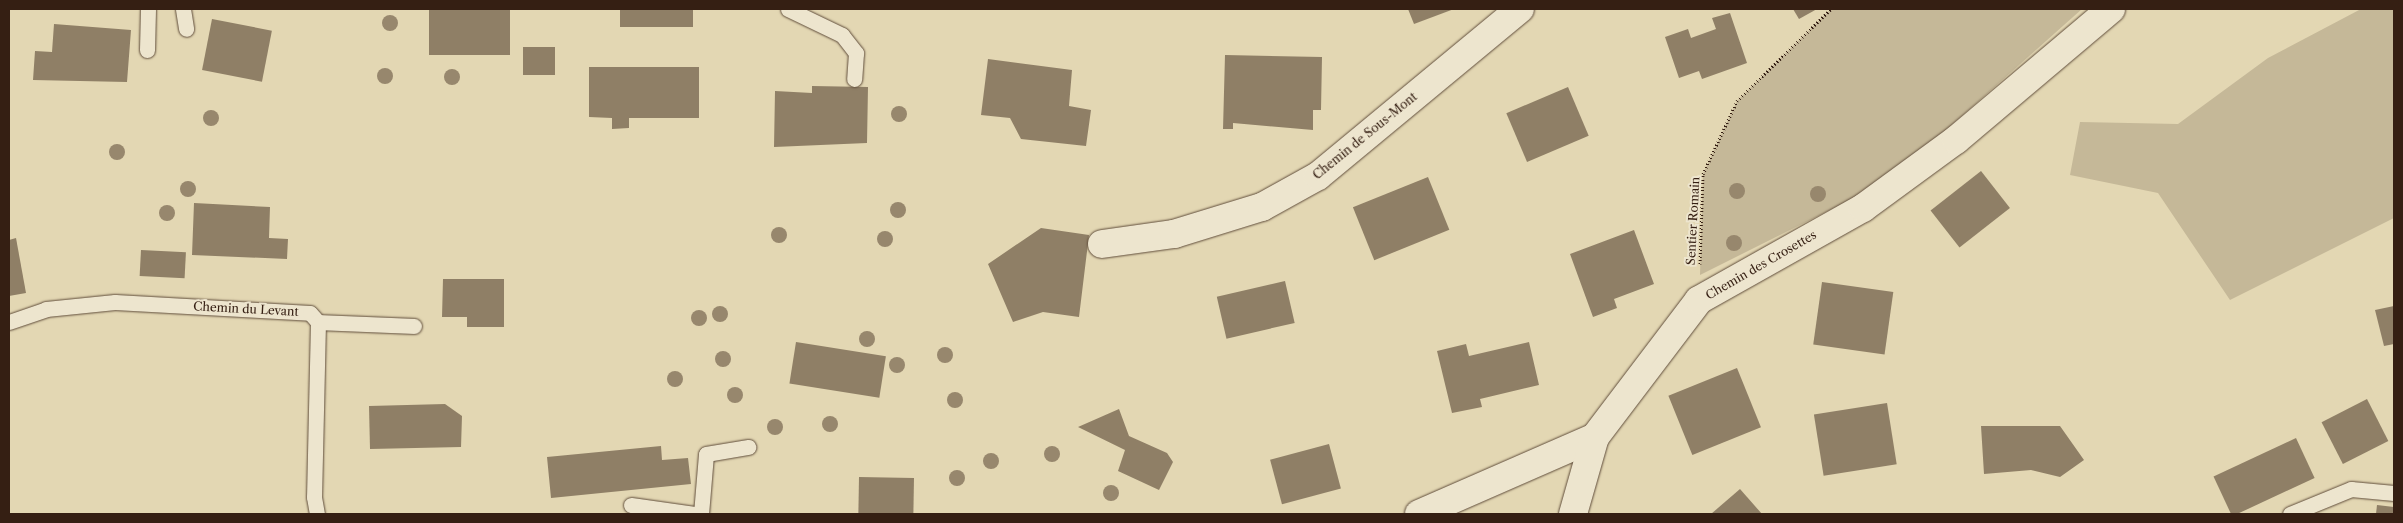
<!DOCTYPE html>
<html>
<head>
<meta charset="utf-8">
<style>
	body { margin:0 }
	#map { position:relative; width:2403px; height:523px; overflow:hidden; background:#e3d7b3; font-family:"Libre Caslon Text",serif }
	div>[style] { position:absolute }
	.green>* { inset:0; background:#c5b898 }
	.building>* { inset:0; background:#8f7f66; transform-origin:0 0 }
	.path>* { height:3px; margin-top:-1.5px; transform-origin:0; background:repeating-linear-gradient(90deg,#351f13 0 1px,transparent 0 3.5px) }
	.roads { filter:drop-shadow(0 0 1px #604d3b) drop-shadow(0 0 1px #604d3b) }
	.lane>* { height:15px; margin:-7.5px; padding:0 7.5px; transform-origin:7.5px; border-radius:7.5px; background:#ede5ce }
	.street>* { height:28px; margin:-14px; padding:0 14px; transform-origin:14px; border-radius:14px; background:#ede5ce }
	.trees>* { width:16px; height:16px; margin:-8px; border-radius:50%; background:#97876d }
	span { translate:-50% -50%; white-space:nowrap; text-align:center; line-height:1.15; -webkit-text-stroke:4px #ede5ce; paint-order:stroke }
	.street-label { font-size:12px; color:#351f13 }
	.frame { position:absolute; inset:0; border:10px solid #351f13; pointer-events:none }
</style>
</head>
<body>
<div id="map">
	<div class="green">
		<div style="clip-path:polygon(1831px 9px,2082px 9px,1920px 153px,1854px 198px,1700px 275px,1703px 174px,1737px 101px)"></div>
		<div style="clip-path:polygon(2361px 9px,2394px 9px,2394px 218px,2230px 300px,2158px 193px,2070px 175px,2080px 122px,2178px 124px,2268px 58px)"></div>
	</div>
	<div class="building">
		<div style="left:429px;top:9px;width:81px;height:46px"></div>
		<div style="left:620px;top:9px;width:73px;height:18px"></div>
		<div style="clip-path:polygon(1408px 9px,1454px 9px,1414px 24px)"></div>
		<div style="clip-path:polygon(1793px 9px,1817px 9px,1799px 19px)"></div>
		<div style="clip-path:polygon(1730px 13px,1747px 63px,1702px 79px,1699px 71px,1679px 78px,1665px 37px,1688px 29px,1691px 38px,1716px 29px,1712px 18px)"></div>
		<div style="left:212px;top:19px;width:61px;height:52px;rotate:11deg"></div>
		<div style="clip-path:polygon(54px 24px,131px 30px,127px 82px,33px 80px,35px 51px,52px 52px)"></div>
		<div style="left:523px;top:47px;width:32px;height:28px"></div>
		<div style="clip-path:polygon(1225px 55px,1322px 57px,1321px 110px,1313px 110px,1313px 130px,1233px 123px,1233px 129px,1223px 129px)"></div>
		<div style="clip-path:polygon(988px 59px,1072px 70px,1069px 106px,1091px 110px,1086px 146px,1021px 139px,1010px 118px,981px 115px)"></div>
		<div style="clip-path:polygon(589px 67px,699px 67px,699px 118px,629px 118px,629px 128px,612px 129px,612px 118px,589px 117px)"></div>
		<div style="clip-path:polygon(812px 86px,868px 87px,867px 143px,774px 147px,775px 91px,812px 93px)"></div>
		<div style="left:1568px;top:87px;width:53px;height:67px;rotate:67deg"></div>
		<div style="left:1981px;top:171px;width:47px;height:64px;rotate:52deg"></div>
		<div style="left:1428px;top:177px;width:57px;height:81px;rotate:68deg"></div>
		<div style="clip-path:polygon(194px 203px,270px 207px,269px 238px,288px 239px,287px 259px,192px 255px)"></div>
		<div style="clip-path:polygon(1041px 228px,1089px 235px,1079px 317px,1043px 312px,1013px 322px,988px 264px)"></div>
		<div style="clip-path:polygon(1634px 230px,1654px 284px,1614px 299px,1617px 308px,1593px 317px,1570px 254px)"></div>
		<div style="clip-path:polygon(16px 238px,26px 293px,9px 296px,9px 240px)"></div>
		<div style="left:141px;top:250px;width:45px;height:26px;rotate:3deg"></div>
		<div style="clip-path:polygon(443px 279px,504px 279px,504px 327px,467px 327px,467px 317px,442px 317px)"></div>
		<div style="left:1285px;top:281px;width:43px;height:70px;rotate:77deg"></div>
		<div style="left:1822px;top:282px;width:72px;height:63px;rotate:8deg"></div>
		<div style="clip-path:polygon(2394px 306px,2394px 344px,2384px 346px,2375px 310px)"></div>
		<div style="left:796px;top:342px;width:91px;height:42px;rotate:9deg"></div>
		<div style="clip-path:polygon(1529px 342px,1539px 385px,1480px 399px,1482px 407px,1452px 413px,1437px 351px,1466px 344px,1469px 356px)"></div>
		<div style="left:1737px;top:368px;width:64px;height:74px;rotate:68deg"></div>
		<div style="left:2367px;top:399px;width:47px;height:51px;rotate:63deg"></div>
		<div style="left:1887px;top:403px;width:62px;height:74px;rotate:81deg"></div>
		<div style="clip-path:polygon(445px 404px,462px 416px,461px 447px,370px 449px,369px 406px)"></div>
		<div style="clip-path:polygon(1119px 409px,1129px 436px,1167px 453px,1173px 462px,1159px 490px,1118px 471px,1125px 450px,1078px 427px)"></div>
		<div style="clip-path:polygon(1981px 426px,2060px 426px,2084px 460px,2060px 477px,2031px 470px,1984px 474px)"></div>
		<div style="left:2296px;top:438px;width:44px;height:91px;rotate:65deg"></div>
		<div style="left:1329px;top:444px;width:46px;height:61px;rotate:75deg"></div>
		<div style="clip-path:polygon(661px 446px,662px 460px,688px 458px,691px 484px,551px 498px,547px 457px)"></div>
		<div style="left:859px;top:477px;width:55px;height:37px;rotate:1deg"></div>
		<div style="clip-path:polygon(1740px 489px,1762px 514px,1711px 514px)"></div>
		<div style="clip-path:polygon(2377px 505px,2394px 507px,2394px 514px,2376px 514px)"></div>
	</div>
	<div class="path">
		<div style="left:1700px;top:264px;width:90px;rotate:-88.1deg"></div>
		<div style="left:1703px;top:174px;width:81px;rotate:-65deg"></div>
		<div style="left:1737px;top:101px;width:132px;rotate:-44.4deg"></div>
	</div>
	<div class="roads">
		<div class="lane">
			<div style="left:183px;top:9px;width:20px;rotate:81deg"></div>
			<div style="left:788px;top:9px;width:60px;rotate:25.7deg"></div>
			<div style="left:842px;top:35px;width:23px;rotate:52deg"></div>
			<div style="left:856px;top:53px;width:26px;rotate:94deg"></div>
			<div style="left:147px;top:50px;width:41px;rotate:-88.6deg"></div>
			<div style="left:9px;top:322px;width:39px;rotate:-19deg"></div>
			<div style="left:46px;top:309px;width:69px;rotate:-5.8deg"></div>
			<div style="left:115px;top:302px;width:195px;rotate:3.2deg"></div>
			<div style="left:310px;top:313px;width:12px;rotate:48deg"></div>
			<div style="left:318px;top:322px;width:175px;rotate:91.3deg"></div>
			<div style="left:314px;top:497px;width:17px;rotate:80deg"></div>
			<div style="left:318px;top:322px;width:96px;rotate:2.4deg"></div>
			<div style="left:631px;top:505px;width:64px;rotate:8.1deg"></div>
			<div style="left:701px;top:514px;width:60px;rotate:-85.2deg"></div>
			<div style="left:706px;top:454px;width:43px;rotate:-9.5deg"></div>
			<div style="left:2290px;top:514px;width:66px;rotate:-22.3deg"></div>
			<div style="left:2351px;top:489px;width:43px;rotate:5.3deg"></div>
		</div>
		<div class="street">
			<div style="left:1102px;top:244px;width:73px;rotate:-7.9deg"></div>
			<div style="left:1174px;top:234px;width:92px;rotate:-17.1deg"></div>
			<div style="left:1262px;top:207px;width:64px;rotate:-29deg"></div>
			<div style="left:1318px;top:176px;width:262px;rotate:-39.6deg"></div>
			<div style="left:1419px;top:514px;width:192px;rotate:-23.6deg"></div>
			<div style="left:1595px;top:437px;width:172px;rotate:-52.8deg"></div>
			<div style="left:1699px;top:300px;width:188px;rotate:-29.3deg"></div>
			<div style="left:1863px;top:208px;width:115px;rotate:-36.2deg"></div>
			<div style="left:1956px;top:140px;width:203px;rotate:-40.2deg"></div>
			<div style="left:1573px;top:514px;width:80px;rotate:-74.1deg"></div>
		</div>
	</div>
	<div class="trees">
		<div style="left:390px;top:23px"></div>
		<div style="left:385px;top:76px"></div>
		<div style="left:452px;top:77px"></div>
		<div style="left:899px;top:114px"></div>
		<div style="left:211px;top:118px"></div>
		<div style="left:117px;top:152px"></div>
		<div style="left:188px;top:189px"></div>
		<div style="left:1737px;top:191px"></div>
		<div style="left:1818px;top:194px"></div>
		<div style="left:898px;top:210px"></div>
		<div style="left:167px;top:213px"></div>
		<div style="left:779px;top:235px"></div>
		<div style="left:885px;top:239px"></div>
		<div style="left:1734px;top:243px"></div>
		<div style="left:720px;top:314px"></div>
		<div style="left:699px;top:318px"></div>
		<div style="left:867px;top:339px"></div>
		<div style="left:945px;top:355px"></div>
		<div style="left:723px;top:359px"></div>
		<div style="left:897px;top:365px"></div>
		<div style="left:675px;top:379px"></div>
		<div style="left:735px;top:395px"></div>
		<div style="left:955px;top:400px"></div>
		<div style="left:830px;top:424px"></div>
		<div style="left:775px;top:427px"></div>
		<div style="left:1052px;top:454px"></div>
		<div style="left:991px;top:461px"></div>
		<div style="left:957px;top:478px"></div>
		<div style="left:1111px;top:493px"></div>
	</div>
	<div class="street-label">
		<span style="left:1365px;top:136px;rotate:-39deg">Chemin de Sous-Mont</span>
		<span style="left:1693px;top:221px;rotate:-87deg">Sentier Romain</span>
		<span style="left:1761px;top:265px;rotate:-30deg">Chemin des Crosettes</span>
		<span style="left:246px;top:309px;rotate:3deg">Chemin du Levant</span>
	</div>
	<div class="frame"></div>
</div>
</body>
</html>
